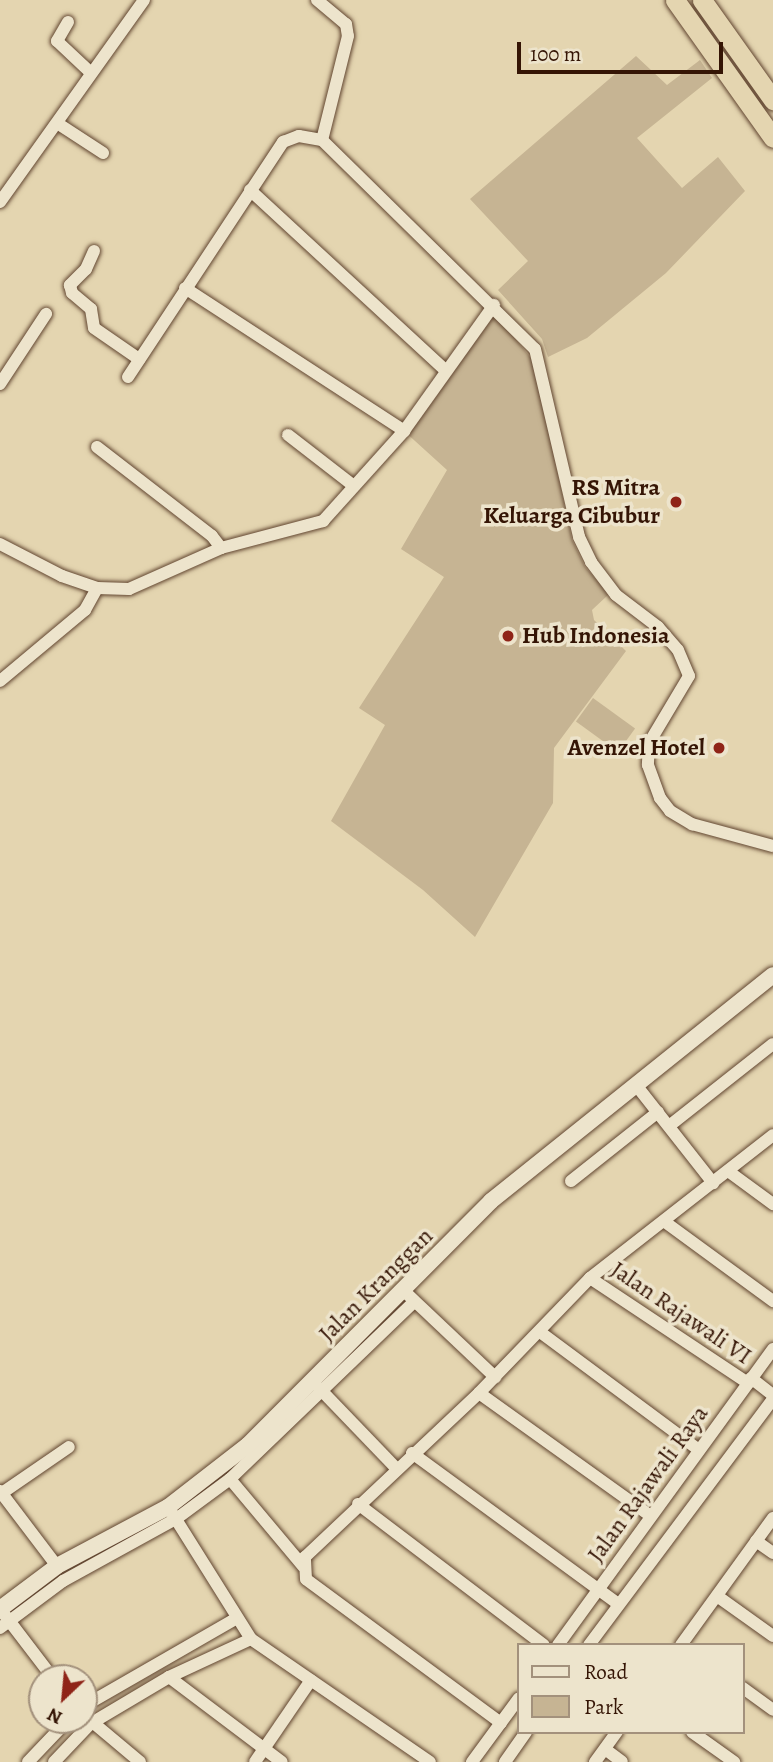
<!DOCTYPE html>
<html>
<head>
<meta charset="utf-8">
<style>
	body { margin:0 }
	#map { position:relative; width:773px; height:1762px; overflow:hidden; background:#e4d5b0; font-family:Alegreya,serif }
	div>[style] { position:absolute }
	.green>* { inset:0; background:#c6b493; transform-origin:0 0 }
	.roads { filter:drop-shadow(0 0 2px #614530) drop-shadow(0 0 2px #614530) }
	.minor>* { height:12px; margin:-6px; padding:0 6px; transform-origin:6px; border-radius:6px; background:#ede4cc }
	.secondary>* { height:16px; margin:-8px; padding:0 8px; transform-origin:8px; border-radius:8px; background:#ede4cc }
	.trunk>* { height:19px; margin:-9.5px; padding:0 9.5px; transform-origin:9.5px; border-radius:9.5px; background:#e4d5b0 }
	.dots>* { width:19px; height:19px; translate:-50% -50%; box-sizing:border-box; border:4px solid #ede4cc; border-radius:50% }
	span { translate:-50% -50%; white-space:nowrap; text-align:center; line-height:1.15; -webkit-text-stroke:7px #ede4cc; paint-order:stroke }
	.poi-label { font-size:24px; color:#351505; font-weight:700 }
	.right { translate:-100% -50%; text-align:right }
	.left { translate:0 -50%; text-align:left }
	.street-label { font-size:24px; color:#351505 }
	.legend { position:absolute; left:517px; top:1643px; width:228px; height:91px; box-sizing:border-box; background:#ede4cc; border:2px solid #a3917c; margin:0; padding:9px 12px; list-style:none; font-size:21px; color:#351505 }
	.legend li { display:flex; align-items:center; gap:14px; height:35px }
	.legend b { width:35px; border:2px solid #a3917c }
	.north { position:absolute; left:28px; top:1664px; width:70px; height:70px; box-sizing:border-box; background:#ede4cc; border:2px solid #a3917c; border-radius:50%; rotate:206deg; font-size:19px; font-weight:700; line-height:28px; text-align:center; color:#351505 }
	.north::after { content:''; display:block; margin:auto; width:24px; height:32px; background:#8f2418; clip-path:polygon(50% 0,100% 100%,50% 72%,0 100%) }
	.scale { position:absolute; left:517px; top:42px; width:206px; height:32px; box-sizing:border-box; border:4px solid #351505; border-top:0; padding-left:9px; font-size:21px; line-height:24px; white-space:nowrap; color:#351505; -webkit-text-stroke:5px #ede4cc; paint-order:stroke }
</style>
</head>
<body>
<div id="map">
	<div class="green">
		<div style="clip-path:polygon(636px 56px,667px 85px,700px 60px,712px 78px,637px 138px,682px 188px,718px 157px,745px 191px,666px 273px,587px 338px,548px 357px,542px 339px,498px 290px,528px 261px,470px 199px)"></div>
		<div style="clip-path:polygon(495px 314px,534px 362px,572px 540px,585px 567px,609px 594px,592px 610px,594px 620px,626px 651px,554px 748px,553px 803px,475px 937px,423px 890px,331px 821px,385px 725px,359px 708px,444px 577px,401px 549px,447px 470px,404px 431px)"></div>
		<div style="left:593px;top:698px;width:52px;height:29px;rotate:36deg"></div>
	</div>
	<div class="roads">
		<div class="minor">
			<div style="left:317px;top:0;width:38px;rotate:40deg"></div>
			<div style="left:346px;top:24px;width:12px;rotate:81deg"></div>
			<div style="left:348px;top:36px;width:107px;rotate:104deg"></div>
			<div style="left:68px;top:22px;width:22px;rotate:120deg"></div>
			<div style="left:57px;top:41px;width:47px;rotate:43.3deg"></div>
			<div style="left:57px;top:123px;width:55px;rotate:33.1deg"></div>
			<div style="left:250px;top:190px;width:264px;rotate:42.7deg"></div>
			<div style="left:0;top:202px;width:248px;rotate:-54.5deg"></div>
			<div style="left:94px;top:251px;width:20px;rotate:114deg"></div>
			<div style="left:86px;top:269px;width:23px;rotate:135deg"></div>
			<div style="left:70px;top:285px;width:8px;rotate:76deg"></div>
			<div style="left:72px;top:293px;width:25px;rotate:40deg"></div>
			<div style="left:91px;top:309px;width:19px;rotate:81deg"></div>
			<div style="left:94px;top:328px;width:55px;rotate:34.6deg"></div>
			<div style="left:185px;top:288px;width:262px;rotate:33.1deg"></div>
			<div style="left:128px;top:377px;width:282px;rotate:-56.6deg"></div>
			<div style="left:283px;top:142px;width:17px;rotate:-21deg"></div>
			<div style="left:299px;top:136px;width:23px;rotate:10deg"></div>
			<div style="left:322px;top:140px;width:298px;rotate:44.5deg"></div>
			<div style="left:535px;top:349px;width:193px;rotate:76.8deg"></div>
			<div style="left:579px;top:537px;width:28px;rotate:64deg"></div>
			<div style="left:591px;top:562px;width:41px;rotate:52.9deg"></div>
			<div style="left:616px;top:595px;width:53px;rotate:37.3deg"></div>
			<div style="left:658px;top:627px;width:30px;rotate:49deg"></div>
			<div style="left:678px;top:650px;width:28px;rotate:67deg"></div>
			<div style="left:689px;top:676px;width:78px;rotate:120.8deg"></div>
			<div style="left:649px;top:743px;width:22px;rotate:93deg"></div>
			<div style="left:648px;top:765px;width:35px;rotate:70deg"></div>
			<div style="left:660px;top:798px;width:16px;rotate:52deg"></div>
			<div style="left:670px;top:811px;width:26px;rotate:31deg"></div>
			<div style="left:692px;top:824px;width:84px;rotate:15.2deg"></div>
			<div style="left:0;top:384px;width:84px;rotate:-56.7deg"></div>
			<div style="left:288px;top:435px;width:83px;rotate:37.7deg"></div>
			<div style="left:97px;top:447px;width:145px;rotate:37.7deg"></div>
			<div style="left:212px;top:536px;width:15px;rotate:53deg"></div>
			<div style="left:0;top:544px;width:70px;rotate:27.3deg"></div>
			<div style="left:62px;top:576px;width:37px;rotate:19deg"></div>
			<div style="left:97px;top:588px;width:32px;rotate:2deg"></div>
			<div style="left:129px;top:589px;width:101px;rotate:-24deg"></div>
			<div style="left:221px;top:548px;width:106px;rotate:-14.8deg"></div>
			<div style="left:323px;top:521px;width:121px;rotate:-48deg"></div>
			<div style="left:404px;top:431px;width:155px;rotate:-54.5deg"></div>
			<div style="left:0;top:681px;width:111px;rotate:-39.9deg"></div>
			<div style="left:85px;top:610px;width:25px;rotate:-61deg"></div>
			<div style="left:636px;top:1085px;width:125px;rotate:51.8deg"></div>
			<div style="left:669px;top:1126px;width:132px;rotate:-38.3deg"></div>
			<div style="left:728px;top:1171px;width:56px;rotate:36.3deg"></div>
			<div style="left:571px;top:1181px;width:111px;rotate:-38.4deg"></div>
			<div style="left:665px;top:1222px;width:134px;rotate:36.2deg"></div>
			<div style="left:590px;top:1278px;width:190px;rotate:33.6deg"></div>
			<div style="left:403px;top:1290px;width:127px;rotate:43.4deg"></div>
			<div style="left:540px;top:1332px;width:198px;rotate:36.6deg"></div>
			<div style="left:751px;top:1378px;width:28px;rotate:38deg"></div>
			<div style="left:319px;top:1388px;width:111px;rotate:46.1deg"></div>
			<div style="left:479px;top:1393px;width:211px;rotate:35.6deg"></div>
			<div style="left:412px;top:1453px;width:255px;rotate:36.2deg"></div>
			<div style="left:230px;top:1479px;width:114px;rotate:50deg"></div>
			<div style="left:0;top:1491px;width:94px;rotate:52.8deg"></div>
			<div style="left:2px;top:1493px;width:81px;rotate:-34.5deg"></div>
			<div style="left:358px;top:1504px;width:233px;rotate:37.2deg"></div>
			<div style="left:172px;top:1513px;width:149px;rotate:57.9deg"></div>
			<div style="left:251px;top:1639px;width:217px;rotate:34.5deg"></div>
			<div style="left:756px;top:1541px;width:21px;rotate:35deg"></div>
			<div style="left:717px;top:1596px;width:69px;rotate:35.5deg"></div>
			<div style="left:4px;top:1614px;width:81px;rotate:52.6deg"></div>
			<div style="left:0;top:1628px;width:79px;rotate:-36.7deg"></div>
			<div style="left:63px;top:1581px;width:129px;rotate:-28.8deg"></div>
			<div style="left:176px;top:1519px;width:67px;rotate:-36.5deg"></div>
			<div style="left:230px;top:1479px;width:255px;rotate:-43.9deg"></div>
			<div style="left:558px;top:1645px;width:366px;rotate:-54deg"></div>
			<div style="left:589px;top:1645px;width:307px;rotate:-53.2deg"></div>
			<div style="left:681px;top:1645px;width:157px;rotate:-54.1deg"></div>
			<div style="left:169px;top:1677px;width:141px;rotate:37deg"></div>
			<div style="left:743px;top:1688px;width:37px;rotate:36deg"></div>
			<div style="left:84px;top:1706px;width:174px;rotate:-29.9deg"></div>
			<div style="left:84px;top:1715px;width:73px;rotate:40deg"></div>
			<div style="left:501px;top:1723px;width:242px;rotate:-143.6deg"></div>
			<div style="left:306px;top:1579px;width:22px;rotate:-93deg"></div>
			<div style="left:305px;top:1557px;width:239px;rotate:-43.3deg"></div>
			<div style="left:479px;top:1393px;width:160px;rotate:-46deg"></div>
			<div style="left:590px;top:1278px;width:232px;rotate:-38deg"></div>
			<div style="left:692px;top:1732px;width:52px;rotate:35.5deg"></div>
			<div style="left:605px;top:1749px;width:21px;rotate:37deg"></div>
			<div style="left:28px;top:1762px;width:58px;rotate:-46.4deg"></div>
			<div style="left:54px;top:1762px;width:52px;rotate:-46.5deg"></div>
			<div style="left:90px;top:1724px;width:92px;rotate:-30.7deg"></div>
			<div style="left:169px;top:1677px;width:90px;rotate:-24.9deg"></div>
			<div style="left:255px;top:1762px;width:99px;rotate:-55.7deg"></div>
			<div style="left:472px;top:1762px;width:79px;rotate:-53.7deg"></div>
			<div style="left:505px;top:1762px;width:37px;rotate:-55deg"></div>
			<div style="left:595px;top:1762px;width:37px;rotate:-54deg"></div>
		</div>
		<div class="secondary">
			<div style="left:0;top:1609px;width:71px;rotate:-37deg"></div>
			<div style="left:57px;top:1566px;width:126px;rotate:-28deg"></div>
			<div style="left:168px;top:1507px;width:101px;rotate:-37.8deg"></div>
			<div style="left:248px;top:1445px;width:344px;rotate:-45.1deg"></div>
			<div style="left:491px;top:1201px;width:361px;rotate:-38.7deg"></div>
		</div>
		<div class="trunk">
			<div style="left:675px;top:0;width:169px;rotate:54.6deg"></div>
			<div style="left:702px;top:0;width:123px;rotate:54.6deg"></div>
		</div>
	</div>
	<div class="dots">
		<div style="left:676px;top:502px;background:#8f2418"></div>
		<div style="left:508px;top:636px;background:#8f2418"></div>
		<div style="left:719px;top:748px;background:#8f2418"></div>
	</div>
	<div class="poi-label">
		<span class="right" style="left:660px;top:502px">RS Mitra<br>Keluarga Cibubur</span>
		<span class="left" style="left:522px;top:636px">Hub Indonesia</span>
		<span class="right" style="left:705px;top:748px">Avenzel Hotel</span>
	</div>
	<div class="street-label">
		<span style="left:376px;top:1285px;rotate:-45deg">Jalan Kranggan</span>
		<span style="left:681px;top:1313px;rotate:34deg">Jalan Rajawali VI</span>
		<span style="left:648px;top:1484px;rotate:-54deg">Jalan Rajawali Raya</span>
	</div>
	<ul class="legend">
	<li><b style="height:9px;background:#ede4cc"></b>Road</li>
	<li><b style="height:19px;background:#c6b493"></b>Park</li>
	</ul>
	<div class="north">N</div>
	<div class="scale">100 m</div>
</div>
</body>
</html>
